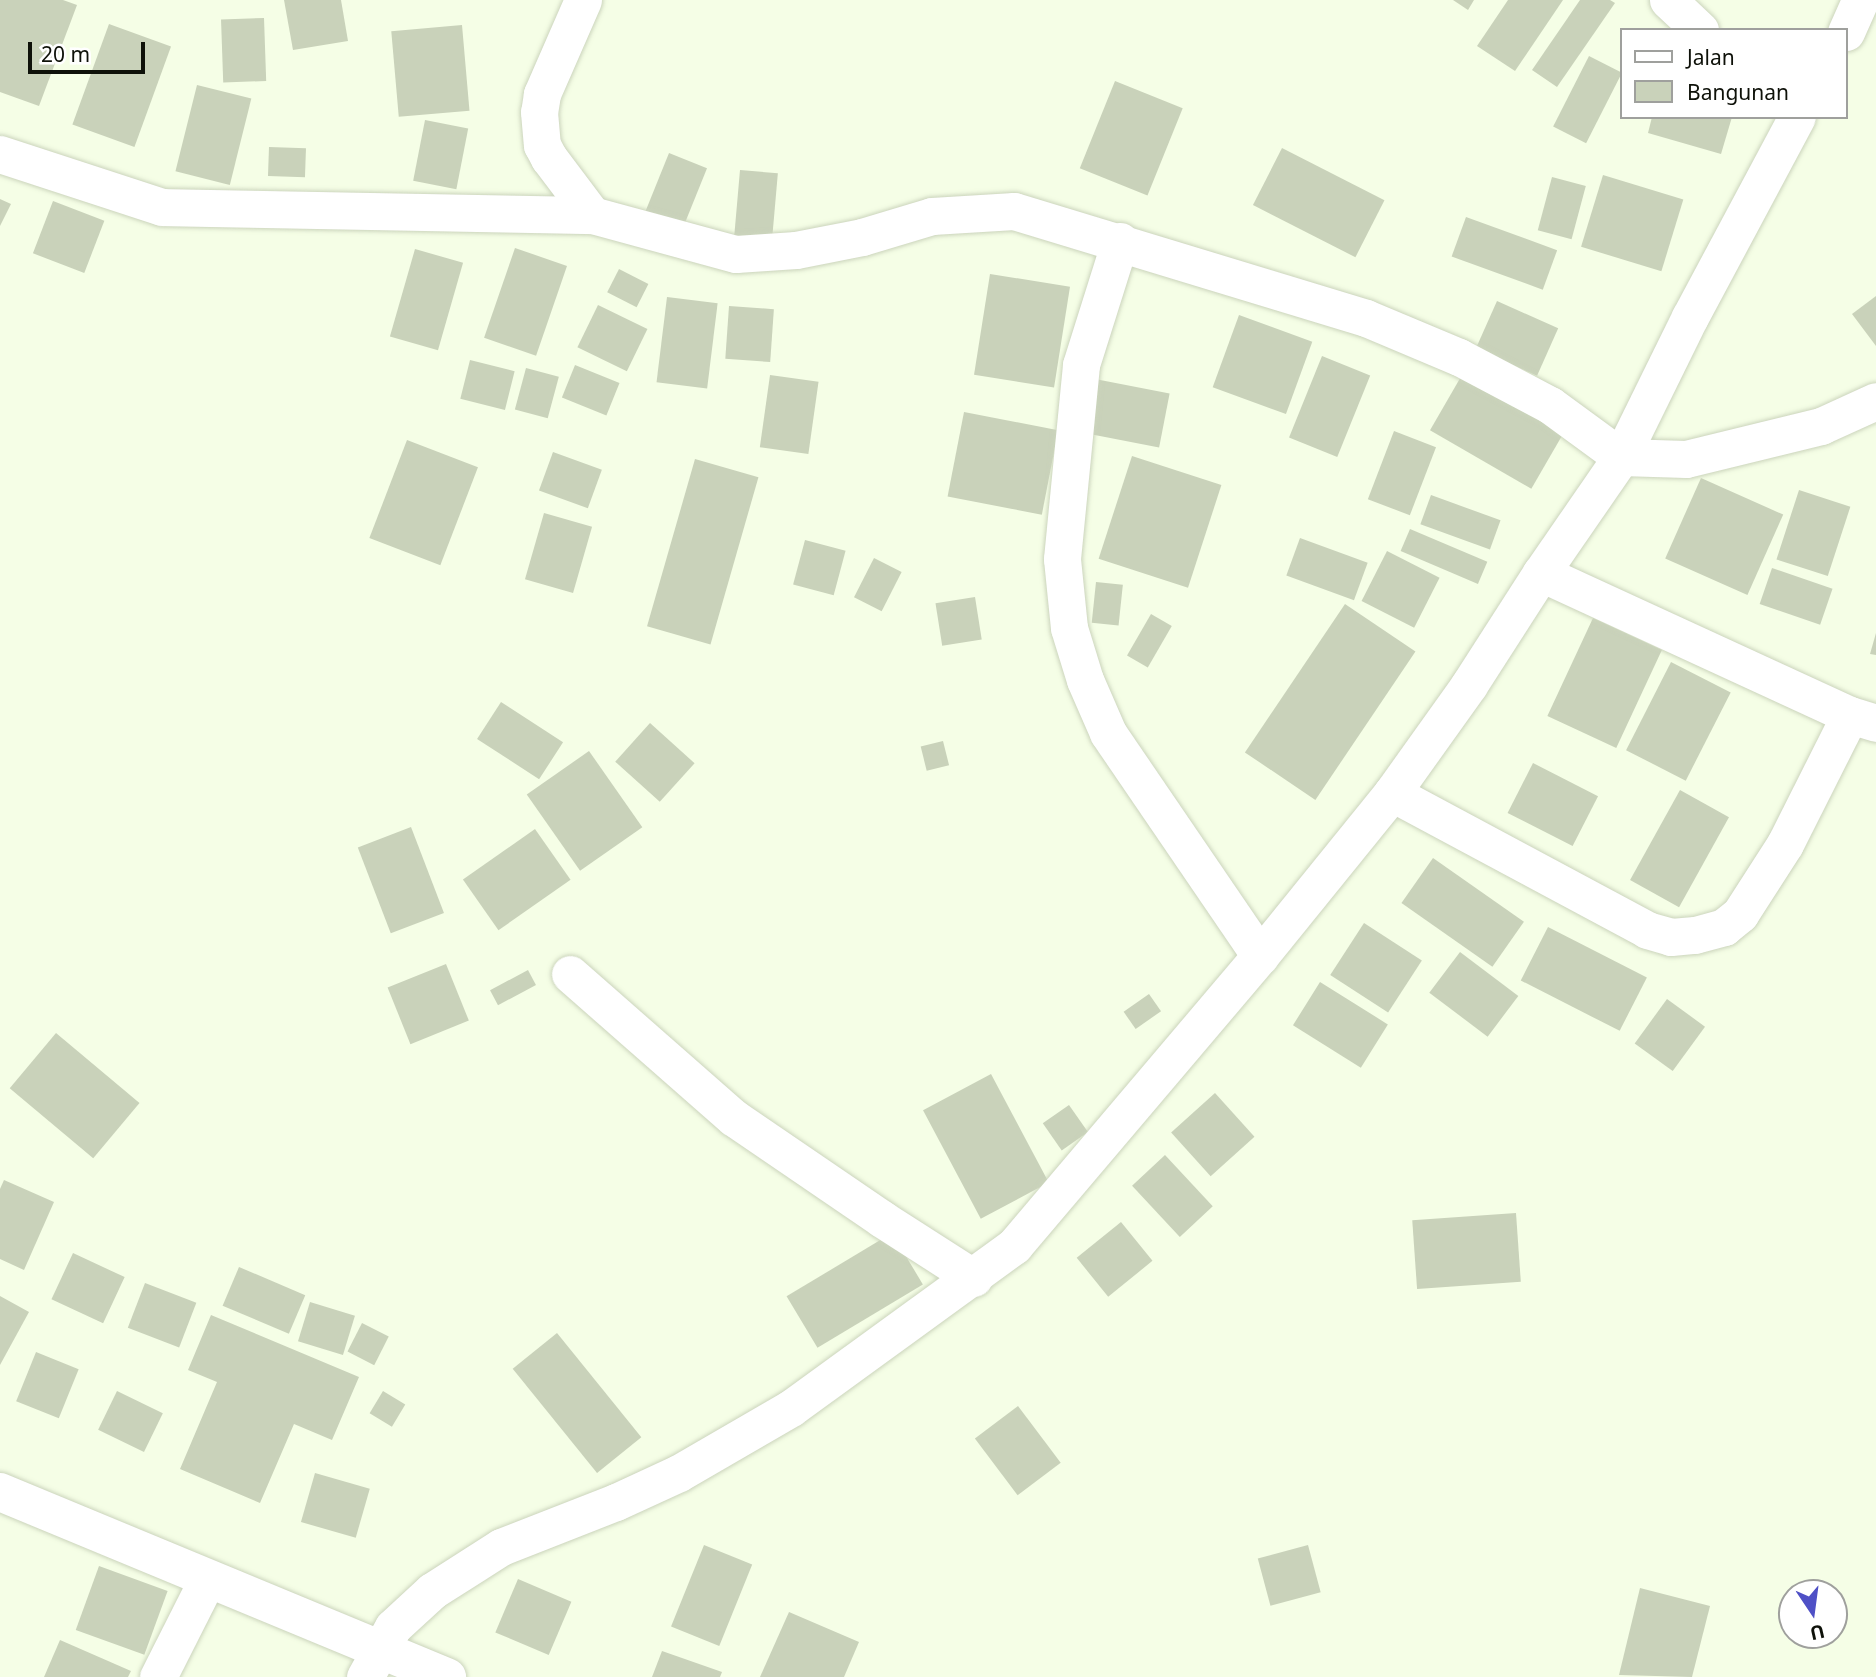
<!DOCTYPE html>
<html>
<head>
<meta charset="utf-8">
<style>
	body { margin:0 }
	#map { position:relative; width:1876px; height:1677px; overflow:hidden; background:#f5fee6; font-family:"Noto Sans",sans-serif }
	div>[style] { position:absolute }
	.building>* { inset:0; background:#c9d2ba; transform-origin:0 0 }
	.roads { filter:drop-shadow(0 0 2px #cbd4bc) drop-shadow(0 0 2px #cbd4bc) }
	.minor>* { height:37px; margin:-18.5px; padding:0 18.5px; transform-origin:18.5px; border-radius:18.5px; background:#fff }
	.tertiary>* { height:38px; margin:-19px; padding:0 19px; transform-origin:19px; border-radius:19px; background:#fff }
	span { translate:-50% -50%; white-space:nowrap; text-align:center; line-height:1.15; -webkit-text-stroke:7px #fff; paint-order:stroke }
	.legend { position:absolute; left:1620px; top:28px; width:228px; height:91px; box-sizing:border-box; background:#fff; border:2px solid #9fa09d; margin:0; padding:9px 12px; list-style:none; font-size:21px; color:#0e1109 }
	.legend li { display:flex; align-items:center; gap:14px; height:35px }
	.legend b { width:35px; border:2px solid #9fa09d }
	.north { position:absolute; left:1778px; top:1579px; width:70px; height:70px; box-sizing:border-box; background:#fff; border:2px solid #9fa09d; border-radius:50%; rotate:167deg; font-size:19px; font-weight:700; line-height:28px; text-align:center; color:#0e1109 }
	.north::after { content:''; display:block; margin:auto; width:24px; height:32px; background:#4f50c6; clip-path:polygon(50% 0,100% 100%,50% 72%,0 100%) }
	.scale { position:absolute; left:28px; top:42px; width:117px; height:32px; box-sizing:border-box; border:4px solid #0e1109; border-top:0; padding-left:9px; font-size:21px; line-height:24px; white-space:nowrap; color:#0e1109; -webkit-text-stroke:5px #fff; paint-order:stroke }
</style>
</head>
<body>
<div id="map">
	<div class="building">
		<div style="clip-path:polygon(0 0,63px 0,77px 5px,39px 106px,0 92px)"></div>
		<div style="clip-path:polygon(284px 0,341px 0,348px 41px,293px 50px)"></div>
		<div style="clip-path:polygon(1453px 0,1474px 0,1468px 10px)"></div>
		<div style="clip-path:polygon(1508px 0,1563px 0,1515px 71px,1477px 46px)"></div>
		<div style="clip-path:polygon(1580px 0,1610px 0,1615px 3px,1557px 87px,1532px 70px)"></div>
		<div style="left:264px;top:18px;width:63px;height:43px;rotate:88deg"></div>
		<div style="left:109px;top:24px;width:66px;height:107px;rotate:20deg"></div>
		<div style="left:462px;top:25px;width:86px;height:71px;rotate:85deg"></div>
		<div style="left:1589px;top:56px;width:37px;height:79px;rotate:27deg"></div>
		<div style="left:1115px;top:81px;width:73px;height:94px;rotate:22deg"></div>
		<div style="left:197px;top:85px;width:56px;height:89px;rotate:14deg"></div>
		<div style="clip-path:polygon(1652px 117px,1732px 117px,1721px 154px,1648px 133px)"></div>
		<div style="left:425px;top:120px;width:44px;height:62px;rotate:11deg"></div>
		<div style="left:269px;top:147px;width:37px;height:29px;rotate:2deg"></div>
		<div style="left:1282px;top:148px;width:115px;height:64px;rotate:27deg"></div>
		<div style="left:669px;top:153px;width:41px;height:63px;rotate:22deg"></div>
		<div style="left:740px;top:170px;width:38px;height:69px;rotate:5deg"></div>
		<div style="left:1603px;top:175px;width:84px;height:75px;rotate:17deg"></div>
		<div style="left:1552px;top:177px;width:35px;height:55px;rotate:15deg"></div>
		<div style="clip-path:polygon(0 199px,11px 204px,0 226px)"></div>
		<div style="left:53px;top:201px;width:55px;height:56px;rotate:21deg"></div>
		<div style="left:1466px;top:217px;width:97px;height:42px;rotate:20deg"></div>
		<div style="left:515px;top:248px;width:55px;height:95px;rotate:19deg"></div>
		<div style="left:415px;top:249px;width:50px;height:91px;rotate:16deg"></div>
		<div style="left:619px;top:269px;width:33px;height:26px;rotate:27deg"></div>
		<div style="left:990px;top:274px;width:81px;height:102px;rotate:9deg"></div>
		<div style="clip-path:polygon(1876px 296px,1876px 346px,1852px 314px)"></div>
		<div style="left:667px;top:297px;width:51px;height:86px;rotate:7deg"></div>
		<div style="left:1497px;top:301px;width:67px;height:52px;rotate:24deg"></div>
		<div style="left:598px;top:305px;width:55px;height:47px;rotate:26deg"></div>
		<div style="left:729px;top:306px;width:45px;height:53px;rotate:4deg"></div>
		<div style="left:1239px;top:315px;width:78px;height:77px;rotate:20deg"></div>
		<div style="left:1322px;top:356px;width:52px;height:88px;rotate:22deg"></div>
		<div style="left:470px;top:360px;width:46px;height:40px;rotate:14deg"></div>
		<div style="left:575px;top:365px;width:48px;height:35px;rotate:22deg"></div>
		<div style="left:526px;top:368px;width:34px;height:43px;rotate:15deg"></div>
		<div style="left:1466px;top:368px;width:117px;height:72px;rotate:30deg"></div>
		<div style="left:770px;top:375px;width:49px;height:73px;rotate:8deg"></div>
		<div style="left:1095px;top:379px;width:76px;height:55px;rotate:11deg"></div>
		<div style="left:964px;top:412px;width:96px;height:86px;rotate:11deg"></div>
		<div style="left:1394px;top:431px;width:45px;height:73px;rotate:21deg"></div>
		<div style="left:407px;top:440px;width:76px;height:105px;rotate:21deg"></div>
		<div style="left:553px;top:452px;width:52px;height:41px;rotate:20deg"></div>
		<div style="left:1132px;top:456px;width:94px;height:108px;rotate:18deg"></div>
		<div style="left:695px;top:459px;width:66px;height:174px;rotate:16deg"></div>
		<div style="left:1701px;top:478px;width:90px;height:88px;rotate:24deg"></div>
		<div style="left:1799px;top:490px;width:54px;height:73px;rotate:18deg"></div>
		<div style="left:1431px;top:495px;width:74px;height:31px;rotate:20deg"></div>
		<div style="left:544px;top:513px;width:50px;height:69px;rotate:16deg"></div>
		<div style="left:1410px;top:529px;width:84px;height:24px;rotate:23deg"></div>
		<div style="left:1300px;top:538px;width:72px;height:40px;rotate:20deg"></div>
		<div style="left:805px;top:540px;width:42px;height:46px;rotate:15deg"></div>
		<div style="left:1387px;top:551px;width:59px;height:56px;rotate:27deg"></div>
		<div style="left:874px;top:558px;width:31px;height:44px;rotate:27deg"></div>
		<div style="left:1772px;top:568px;width:64px;height:38px;rotate:19deg"></div>
		<div style="left:1096px;top:582px;width:27px;height:41px;rotate:6deg"></div>
		<div style="left:975px;top:597px;width:43px;height:40px;rotate:81deg"></div>
		<div style="left:1345px;top:604px;width:85px;height:179px;rotate:34deg"></div>
		<div style="left:1151px;top:614px;width:24px;height:48px;rotate:30deg"></div>
		<div style="left:1593px;top:618px;width:76px;height:108px;rotate:25deg"></div>
		<div style="clip-path:polygon(1876px 633px,1876px 655px,1870px 654px)"></div>
		<div style="left:1671px;top:662px;width:67px;height:99px;rotate:27deg"></div>
		<div style="left:501px;top:702px;width:74px;height:44px;rotate:33deg"></div>
		<div style="left:650px;top:723px;width:60px;height:52px;rotate:42deg"></div>
		<div style="left:943px;top:741px;width:25px;height:23px;rotate:76deg"></div>
		<div style="left:589px;top:751px;width:93px;height:76px;rotate:55deg"></div>
		<div style="left:1533px;top:763px;width:73px;height:56px;rotate:27deg"></div>
		<div style="left:1680px;top:790px;width:56px;height:103px;rotate:29deg"></div>
		<div style="left:411px;top:827px;width:92px;height:57px;rotate:69deg"></div>
		<div style="left:535px;top:829px;width:62px;height:88px;rotate:55deg"></div>
		<div style="left:1433px;top:858px;width:111px;height:55px;rotate:35deg"></div>
		<div style="left:1364px;top:923px;width:69px;height:62px;rotate:33deg"></div>
		<div style="left:1548px;top:927px;width:111px;height:60px;rotate:27deg"></div>
		<div style="left:1460px;top:952px;width:73px;height:51px;rotate:37deg"></div>
		<div style="left:446px;top:964px;width:61px;height:63px;rotate:68deg"></div>
		<div style="left:528px;top:970px;width:17px;height:43px;rotate:62deg"></div>
		<div style="left:1320px;top:982px;width:80px;height:51px;rotate:32deg"></div>
		<div style="left:1149px;top:994px;width:21px;height:31px;rotate:55deg"></div>
		<div style="left:1667px;top:999px;width:47px;height:55px;rotate:36deg"></div>
		<div style="left:56px;top:1033px;width:109px;height:72px;rotate:40deg"></div>
		<div style="left:991px;top:1074px;width:123px;height:77px;rotate:62deg"></div>
		<div style="left:1215px;top:1093px;width:59px;height:59px;rotate:48deg"></div>
		<div style="left:1069px;top:1105px;width:33px;height:32px;rotate:55deg"></div>
		<div style="left:1165px;top:1155px;width:70px;height:45px;rotate:47deg"></div>
		<div style="clip-path:polygon(4px 1180px,54px 1202px,24px 1270px,0 1259px,0 1189px)"></div>
		<div style="left:1516px;top:1213px;width:69px;height:104px;rotate:86deg"></div>
		<div style="left:1121px;top:1222px;width:50px;height:57px;rotate:51deg"></div>
		<div style="left:892px;top:1233px;width:60px;height:123px;rotate:59deg"></div>
		<div style="left:73px;top:1253px;width:57px;height:51px;rotate:25deg"></div>
		<div style="left:239px;top:1267px;width:72px;height:42px;rotate:23deg"></div>
		<div style="left:145px;top:1283px;width:55px;height:48px;rotate:21deg"></div>
		<div style="clip-path:polygon(0 1296px,29px 1312px,0 1365px)"></div>
		<div style="left:310px;top:1302px;width:47px;height:41px;rotate:17deg"></div>
		<div style="clip-path:polygon(211px 1315px,359px 1377px,332px 1440px,294px 1424px,260px 1503px,180px 1469px,217px 1382px,188px 1370px)"></div>
		<div style="left:362px;top:1323px;width:30px;height:32px;rotate:27deg"></div>
		<div style="left:557px;top:1333px;width:134px;height:57px;rotate:51deg"></div>
		<div style="left:36px;top:1352px;width:46px;height:53px;rotate:22deg"></div>
		<div style="left:117px;top:1391px;width:51px;height:43px;rotate:26deg"></div>
		<div style="left:383px;top:1391px;width:26px;height:26px;rotate:31deg"></div>
		<div style="left:1018px;top:1406px;width:71px;height:54px;rotate:53deg"></div>
		<div style="left:315px;top:1473px;width:57px;height:51px;rotate:16deg"></div>
		<div style="left:704px;top:1545px;width:52px;height:88px;rotate:22deg"></div>
		<div style="left:1308px;top:1545px;width:49px;height:52px;rotate:75deg"></div>
		<div style="left:99px;top:1566px;width:73px;height:68px;rotate:20deg"></div>
		<div style="left:518px;top:1579px;width:58px;height:58px;rotate:23deg"></div>
		<div style="clip-path:polygon(1640px 1588px,1710px 1606px,1692px 1677px,1619px 1675px)"></div>
		<div style="clip-path:polygon(789px 1612px,859px 1642px,844px 1677px,760px 1677px)"></div>
		<div style="clip-path:polygon(60px 1640px,131px 1671px,128px 1677px,44px 1677px)"></div>
		<div style="clip-path:polygon(662px 1651px,722px 1672px,720px 1677px,652px 1677px)"></div>
	</div>
	<div class="roads">
		<div class="minor">
			<div style="left:583px;top:0;width:103px;rotate:113.6deg"></div>
			<div style="left:542px;top:94px;width:18px;rotate:99deg"></div>
			<div style="left:539px;top:112px;width:33px;rotate:85deg"></div>
			<div style="left:542px;top:145px;width:15px;rotate:62deg"></div>
			<div style="left:549px;top:158px;width:71px;rotate:53deg"></div>
			<div style="left:1668px;top:0;width:44px;rotate:43.2deg"></div>
			<div style="left:1846px;top:32px;width:35px;rotate:-66deg"></div>
			<div style="left:0;top:154px;width:170px;rotate:18.1deg"></div>
			<div style="left:162px;top:207px;width:430px;rotate:1.1deg"></div>
			<div style="left:592px;top:215px;width:149px;rotate:15.2deg"></div>
			<div style="left:736px;top:254px;width:60px;rotate:-3.8deg"></div>
			<div style="left:796px;top:250px;width:67px;rotate:-11.1deg"></div>
			<div style="left:862px;top:237px;width:73px;rotate:-16.7deg"></div>
			<div style="left:932px;top:216px;width:82px;rotate:-3.5deg"></div>
			<div style="left:1014px;top:211px;width:368px;rotate:16.9deg"></div>
			<div style="left:1366px;top:318px;width:101px;rotate:22.8deg"></div>
			<div style="left:1459px;top:357px;width:103px;rotate:27.8deg"></div>
			<div style="left:1550px;top:405px;width:88px;rotate:36.2deg"></div>
			<div style="left:1621px;top:457px;width:65px;rotate:1.8deg"></div>
			<div style="left:1686px;top:459px;width:139px;rotate:-13.7deg"></div>
			<div style="left:1821px;top:426px;width:60px;rotate:-24.4deg"></div>
			<div style="left:1120px;top:241px;width:130px;rotate:107.5deg"></div>
			<div style="left:1081px;top:365px;width:195px;rotate:95.6deg"></div>
			<div style="left:1062px;top:559px;width:69px;rotate:84.2deg"></div>
			<div style="left:1069px;top:628px;width:54px;rotate:72.9deg"></div>
			<div style="left:1085px;top:680px;width:58px;rotate:66.5deg"></div>
			<div style="left:1108px;top:733px;width:270px;rotate:55.7deg"></div>
			<div style="left:1541px;top:573px;width:340px;rotate:24.7deg"></div>
			<div style="left:1850px;top:715px;width:27px;rotate:17deg"></div>
			<div style="left:1392px;top:793px;width:289px;rotate:28.2deg"></div>
			<div style="left:1647px;top:930px;width:25px;rotate:16deg"></div>
			<div style="left:1671px;top:937px;width:24px;rotate:-5deg"></div>
			<div style="left:1695px;top:935px;width:30px;rotate:-15deg"></div>
			<div style="left:1724px;top:927px;width:21px;rotate:-39deg"></div>
			<div style="left:1740px;top:914px;width:83px;rotate:-57.3deg"></div>
			<div style="left:1785px;top:844px;width:144px;rotate:-63.3deg"></div>
			<div style="left:570px;top:974px;width:218px;rotate:41.3deg"></div>
			<div style="left:734px;top:1118px;width:179px;rotate:34.3deg"></div>
			<div style="left:882px;top:1219px;width:109px;rotate:32.7deg"></div>
			<div style="left:158px;top:1677px;width:109px;rotate:-63.2deg"></div>
			<div style="left:365px;top:1677px;width:57px;rotate:-60.8deg"></div>
			<div style="left:393px;top:1627px;width:53px;rotate:-42.7deg"></div>
			<div style="left:432px;top:1591px;width:82px;rotate:-32.5deg"></div>
			<div style="left:501px;top:1547px;width:123px;rotate:-21.4deg"></div>
			<div style="left:616px;top:1502px;width:69px;rotate:-24.7deg"></div>
			<div style="left:679px;top:1473px;width:129px;rotate:-30.1deg"></div>
			<div style="left:791px;top:1408px;width:276px;rotate:-36deg"></div>
			<div style="left:1014px;top:1246px;width:380px;rotate:-49.7deg"></div>
			<div style="left:1260px;top:956px;width:210px;rotate:-51deg"></div>
			<div style="left:1392px;top:793px;width:133px;rotate:-54.5deg"></div>
			<div style="left:1469px;top:685px;width:133px;rotate:-57.3deg"></div>
			<div style="left:1541px;top:573px;width:141px;rotate:-55.4deg"></div>
			<div style="left:1621px;top:457px;width:156px;rotate:-63.8deg"></div>
			<div style="left:1690px;top:317px;width:227px;rotate:-61.9deg"></div>
		</div>
		<div class="tertiary">
			<div style="left:0;top:1492px;width:484px;rotate:22.5deg"></div>
		</div>
	</div>
	<ul class="legend">
	<li><b style="height:9px;background:#fff"></b>Jalan</li>
	<li><b style="height:19px;background:#c9d2ba"></b>Bangunan</li>
	</ul>
	<div class="north">U</div>
	<div class="scale">20 m</div>
</div>
</body>
</html>
